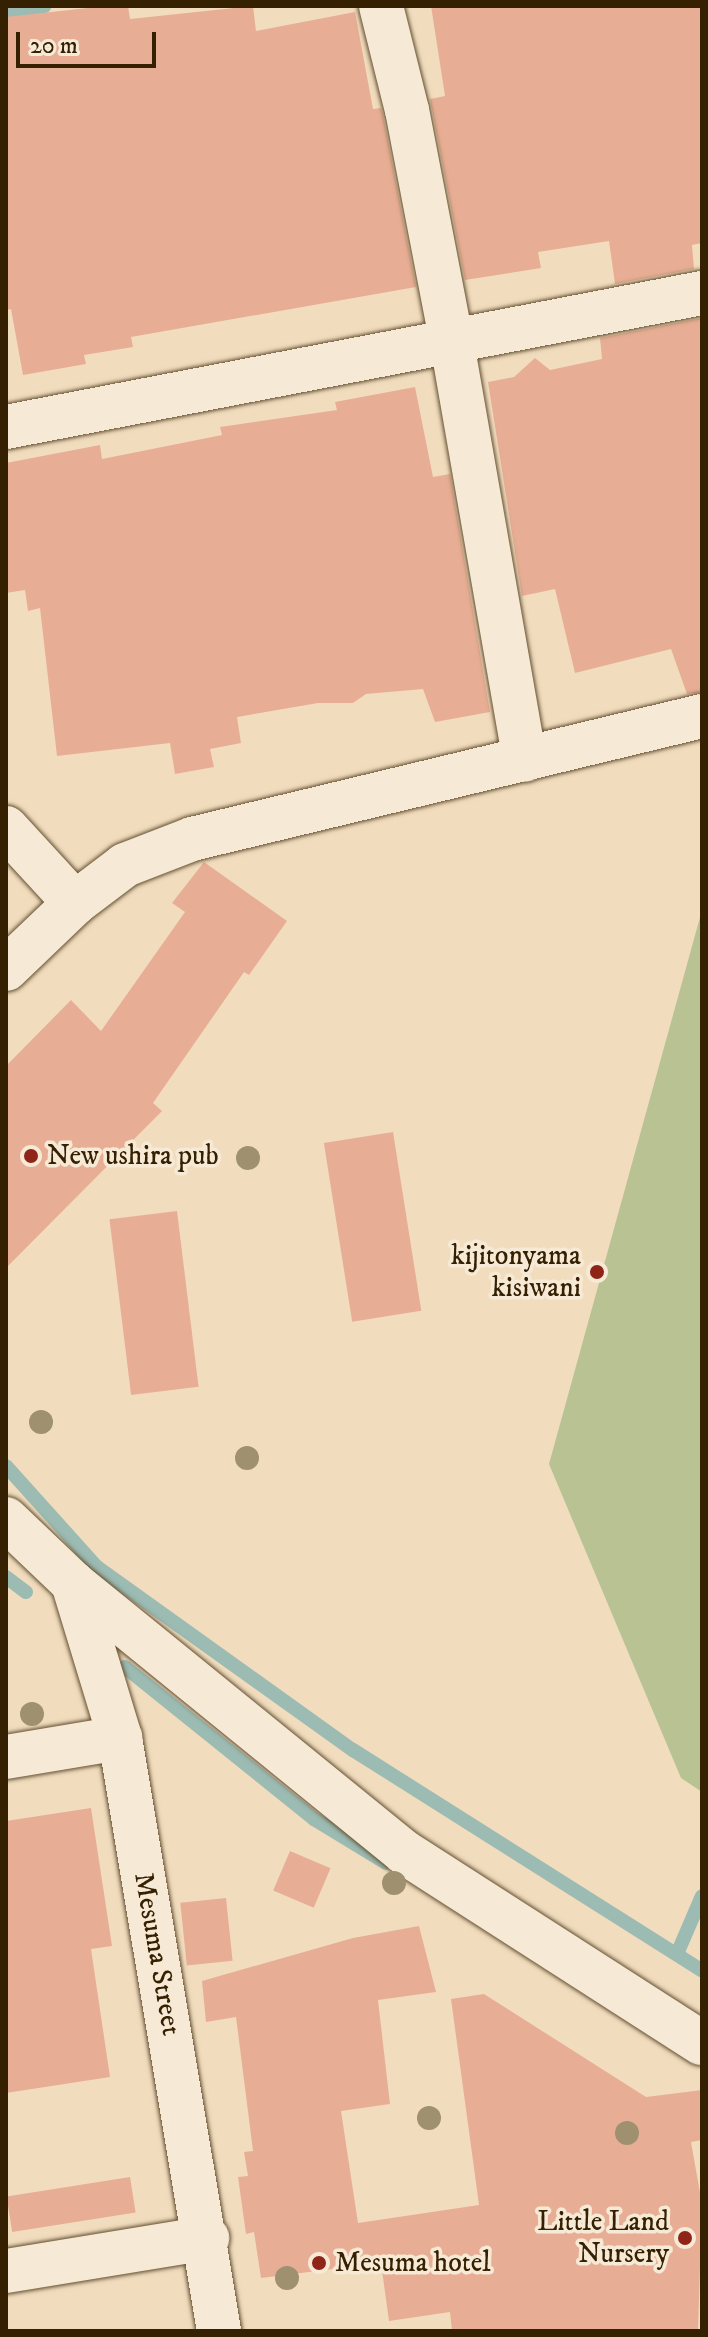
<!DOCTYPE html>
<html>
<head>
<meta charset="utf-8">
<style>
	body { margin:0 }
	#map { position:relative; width:708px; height:2337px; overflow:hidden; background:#f1ddbe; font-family:"IM FELL DW Pica",serif }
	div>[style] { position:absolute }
	.green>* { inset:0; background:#b8c293 }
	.stream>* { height:14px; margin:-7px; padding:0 7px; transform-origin:7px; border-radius:7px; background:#9bbbb3 }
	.building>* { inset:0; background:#e8ae95; transform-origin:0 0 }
	.roads { filter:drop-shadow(0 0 2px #644f31) drop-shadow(0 0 2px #644f31) }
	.minor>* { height:44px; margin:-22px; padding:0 22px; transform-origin:22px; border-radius:22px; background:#f6e9d5 }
	.trees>* { width:24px; height:24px; margin:-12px; border-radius:50%; background:#9f906f }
	.dots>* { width:22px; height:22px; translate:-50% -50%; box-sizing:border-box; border:4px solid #f6e9d5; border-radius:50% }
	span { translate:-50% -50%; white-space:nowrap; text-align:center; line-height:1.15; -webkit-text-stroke:7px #f6e9d5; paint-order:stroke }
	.poi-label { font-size:28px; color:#352002 }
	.left { translate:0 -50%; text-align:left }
	.right { translate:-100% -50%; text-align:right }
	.street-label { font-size:28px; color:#352002 }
	.frame { position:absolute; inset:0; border:8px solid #352002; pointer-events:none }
	.scale { position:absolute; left:16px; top:32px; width:140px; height:36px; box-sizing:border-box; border:4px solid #352002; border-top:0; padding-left:10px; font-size:24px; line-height:28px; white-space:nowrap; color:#352002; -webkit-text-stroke:6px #f6e9d5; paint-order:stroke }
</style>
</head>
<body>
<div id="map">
	<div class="green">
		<div style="clip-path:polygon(702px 910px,702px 1792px,681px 1778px,549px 1464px)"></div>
	</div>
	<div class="stream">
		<div style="left:6px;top:13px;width:39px;rotate:-10deg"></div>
		<div style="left:6px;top:1466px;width:136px;rotate:48deg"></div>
		<div style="left:97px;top:1567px;width:315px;rotate:35.6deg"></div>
		<div style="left:353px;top:1750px;width:413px;rotate:32.3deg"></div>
		<div style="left:6px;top:1577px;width:25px;rotate:37deg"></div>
		<div style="left:125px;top:1667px;width:243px;rotate:38.8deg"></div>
		<div style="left:314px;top:1819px;width:84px;rotate:31.4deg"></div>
		<div style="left:677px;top:1954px;width:63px;rotate:-66.7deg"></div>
	</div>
	<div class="building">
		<div style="clip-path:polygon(106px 6px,128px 6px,130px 19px,253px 6px,256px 31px,355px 12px,373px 109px,381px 108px,383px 115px,416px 287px,131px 337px,133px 347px,84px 355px,86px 364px,23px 375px,11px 309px,6px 310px,6px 17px)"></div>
		<div style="clip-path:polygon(431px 6px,702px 6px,702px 243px,692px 245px,694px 269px,615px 284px,609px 241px,538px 252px,541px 268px,465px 280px,430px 99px,445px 96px)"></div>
		<div style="clip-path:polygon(702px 318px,702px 692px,687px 694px,671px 649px,575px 673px,555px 589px,522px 596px,488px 382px,514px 377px,535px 358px,550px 370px,602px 359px,600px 338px)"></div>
		<div style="clip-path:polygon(415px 387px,433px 477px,450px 474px,490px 712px,435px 722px,423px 689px,366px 694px,353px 703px,318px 703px,237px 717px,241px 743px,210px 749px,214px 767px,175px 774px,170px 743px,57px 756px,40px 608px,28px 611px,25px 590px,6px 593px,6px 463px,100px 445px,102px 459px,222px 435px,220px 427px,337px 410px,335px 402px)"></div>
		<div style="clip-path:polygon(204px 862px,287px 921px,249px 975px,244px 972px,153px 1103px,162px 1111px,6px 1268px,6px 1066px,71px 1000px,101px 1031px,185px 912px,172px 903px)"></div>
		<div style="left:393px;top:1132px;width:181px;height:70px;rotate:81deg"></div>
		<div style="left:177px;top:1211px;width:177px;height:68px;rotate:83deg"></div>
		<div style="clip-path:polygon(91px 1808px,112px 1946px,91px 1949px,110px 2077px,6px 2093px,6px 1821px)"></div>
		<div style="left:290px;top:1851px;width:44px;height:43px;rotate:23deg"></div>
		<div style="left:226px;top:1898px;width:63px;height:46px;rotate:84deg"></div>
		<div style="clip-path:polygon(419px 1926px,436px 1992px,378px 2000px,390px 2104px,341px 2111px,358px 2223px,479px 2205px,451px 1999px,484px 1994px,646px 2097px,702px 2090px,702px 2140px,691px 2142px,702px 2204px,698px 2331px,452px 2331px,450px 2312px,389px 2321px,381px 2263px,261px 2278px,254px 2232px,246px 2234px,238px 2177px,248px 2176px,244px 2152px,253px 2151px,236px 2017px,206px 2022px,202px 1981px,353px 1938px)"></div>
		<div style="left:130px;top:2177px;width:36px;height:125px;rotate:81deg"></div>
	</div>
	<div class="roads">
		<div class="minor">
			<div style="left:381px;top:6px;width:107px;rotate:76deg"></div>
			<div style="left:407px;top:110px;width:237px;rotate:79.1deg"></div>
			<div style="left:452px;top:343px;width:423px;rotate:80.1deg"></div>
			<div style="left:6px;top:427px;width:709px;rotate:-10.9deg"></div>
			<div style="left:6px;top:828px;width:102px;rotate:47.4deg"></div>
			<div style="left:6px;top:969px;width:95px;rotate:-43.7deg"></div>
			<div style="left:75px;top:903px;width:63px;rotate:-37.2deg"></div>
			<div style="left:125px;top:865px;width:72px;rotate:-21.2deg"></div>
			<div style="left:192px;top:839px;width:525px;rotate:-13.56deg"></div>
			<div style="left:6px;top:1519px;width:93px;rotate:43.7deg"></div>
			<div style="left:73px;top:1583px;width:427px;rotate:39.1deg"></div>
			<div style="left:404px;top:1852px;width:354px;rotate:32.7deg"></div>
			<div style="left:73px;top:1583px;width:162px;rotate:73.1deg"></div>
			<div style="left:120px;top:1738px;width:601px;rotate:80.52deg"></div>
			<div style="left:6px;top:1757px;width:116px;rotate:-9.5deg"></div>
			<div style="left:6px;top:2271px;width:204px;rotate:-9.3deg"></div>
		</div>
	</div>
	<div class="trees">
		<div style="left:248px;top:1158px"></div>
		<div style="left:41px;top:1422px"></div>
		<div style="left:247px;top:1458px"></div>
		<div style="left:32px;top:1714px"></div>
		<div style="left:394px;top:1883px"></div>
		<div style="left:429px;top:2118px"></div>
		<div style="left:627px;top:2133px"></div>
		<div style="left:287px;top:2278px"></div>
	</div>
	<div class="dots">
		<div style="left:31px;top:1156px;background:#8f2418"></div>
		<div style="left:597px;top:1272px;background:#8f2418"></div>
		<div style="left:685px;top:2238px;background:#8f2418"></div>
		<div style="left:319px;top:2263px;background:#8f2418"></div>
	</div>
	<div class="poi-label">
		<span class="left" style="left:47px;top:1156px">New ushira pub</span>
		<span class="right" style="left:581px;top:1272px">kijitonyama<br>kisiwani</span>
		<span class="right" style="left:669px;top:2238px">Little Land<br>Nursery</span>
		<span class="left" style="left:335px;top:2263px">Mesuma hotel</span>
	</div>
	<div class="street-label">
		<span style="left:157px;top:1954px;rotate:80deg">Mesuma Street</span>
	</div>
	<div class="frame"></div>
	<div class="scale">20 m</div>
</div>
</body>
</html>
